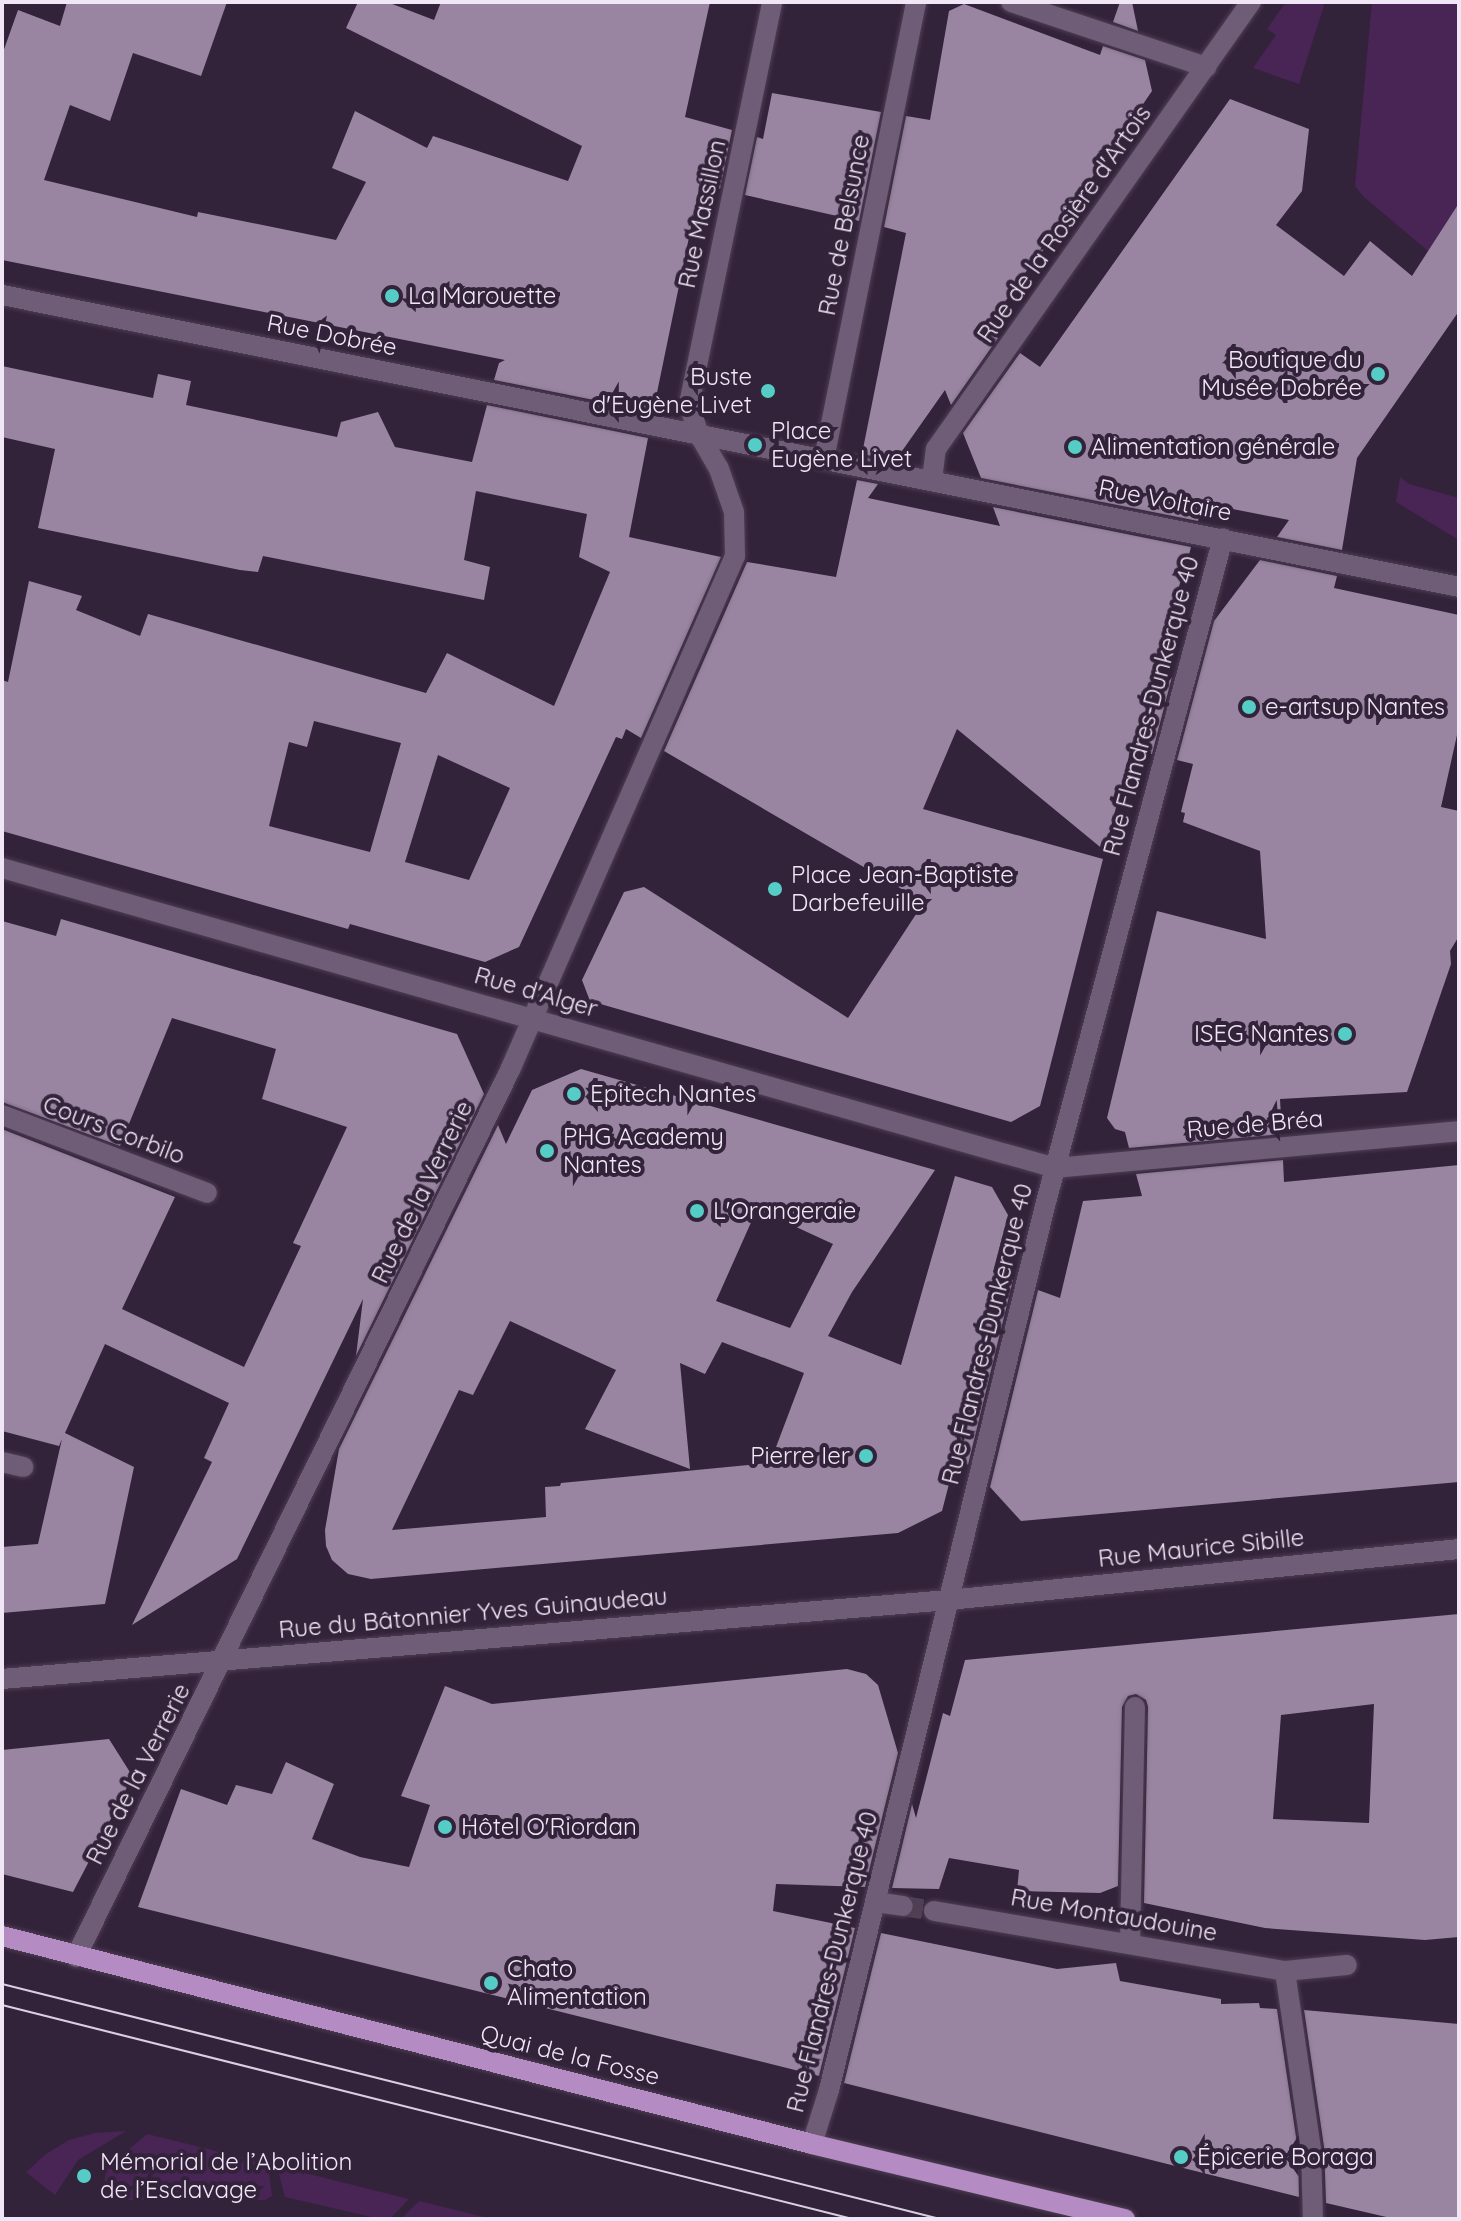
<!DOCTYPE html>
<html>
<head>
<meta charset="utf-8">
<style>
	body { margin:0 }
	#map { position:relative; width:1461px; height:2221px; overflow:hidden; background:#33233a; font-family:Quicksand,sans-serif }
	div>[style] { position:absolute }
	.green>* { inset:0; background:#492556 }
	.building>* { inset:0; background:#9985a1 }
	.minor-tunnel>* { height:20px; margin-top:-10px; transform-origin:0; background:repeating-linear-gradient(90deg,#504056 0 20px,transparent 0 30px) }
	.roads { filter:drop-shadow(0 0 2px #4e3e54) drop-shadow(0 0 2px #4e3e54) }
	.minor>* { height:20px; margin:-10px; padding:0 10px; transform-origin:10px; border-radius:10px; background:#6f5c76 }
	.primary>* { height:20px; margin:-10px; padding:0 10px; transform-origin:10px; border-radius:10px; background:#b48cc3 }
	.tram>* { height:2px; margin:-1px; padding:0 1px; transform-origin:1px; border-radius:1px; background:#dacfe0 }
	.dots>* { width:22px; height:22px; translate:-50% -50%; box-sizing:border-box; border:4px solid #33233a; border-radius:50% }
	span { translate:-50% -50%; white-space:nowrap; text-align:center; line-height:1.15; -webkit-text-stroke:8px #33233a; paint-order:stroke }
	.street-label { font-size:24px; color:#f1e6f6 }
	.poi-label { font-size:24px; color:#f1e6f6 }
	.left { translate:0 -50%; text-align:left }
	.right { translate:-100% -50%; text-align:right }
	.frame { position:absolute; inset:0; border:4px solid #f1e6f6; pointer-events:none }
</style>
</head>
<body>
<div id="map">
	<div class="green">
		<div style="clip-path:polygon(1286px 2px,1325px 2px,1299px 84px,1253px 68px,1276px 35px,1267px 29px)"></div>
		<div style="clip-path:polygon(1372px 2px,1459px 2px,1459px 203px,1432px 245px,1459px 277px,1364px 197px,1355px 186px)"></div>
		<div style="clip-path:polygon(1400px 477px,1409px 484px,1459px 498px,1459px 540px,1396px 502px)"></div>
		<div style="clip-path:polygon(126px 2131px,78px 2160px,55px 2195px,26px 2172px,46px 2154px,69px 2140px,95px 2133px)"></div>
		<div style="clip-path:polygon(147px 2134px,268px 2164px,272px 2196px,265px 2200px,107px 2200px,104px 2186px,106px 2169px)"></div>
		<div style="clip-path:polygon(277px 2166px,409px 2199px,390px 2219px,380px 2219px,285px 2197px)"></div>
		<div style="clip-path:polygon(419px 2201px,492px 2219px,401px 2219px)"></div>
	</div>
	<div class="building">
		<div style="clip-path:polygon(67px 2px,227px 2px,201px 76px,133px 53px,110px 121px,70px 105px,44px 180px,197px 217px,198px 212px,336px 240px,366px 182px,332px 168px,355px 111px,427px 148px,433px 136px,568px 181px,582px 146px,346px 28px,358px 2px,387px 2px,434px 20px,441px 2px,710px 2px,685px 117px,732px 130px,720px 189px,700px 184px,653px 412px,494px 380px,499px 363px,505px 360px,2px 260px,2px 55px,18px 10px,60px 26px)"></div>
		<div style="clip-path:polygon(1120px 2px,1132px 2px,1138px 31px,1113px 22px)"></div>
		<div style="clip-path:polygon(964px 4px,1100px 55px,1103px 46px,1145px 60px,1152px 91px,988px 331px,998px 338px,951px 405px,945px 390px,895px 461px,862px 454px,906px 233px,884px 227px,906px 116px,930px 120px,949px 11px)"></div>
		<div style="clip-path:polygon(772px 93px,881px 112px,859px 221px,745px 195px,757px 137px,763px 139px)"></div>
		<div style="clip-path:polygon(1230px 99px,1309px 129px,1302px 191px,1276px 225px,1344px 276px,1370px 241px,1412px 276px,1459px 203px,1459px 311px,1357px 458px,1342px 550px,1277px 537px,1289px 520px,1202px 503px,1198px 521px,981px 478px,963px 433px,1020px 353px,1040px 367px)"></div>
		<div style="clip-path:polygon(evenodd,2px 366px,153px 398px,158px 374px,191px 381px,186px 405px,337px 437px,341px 422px,378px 412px,395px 447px,472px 462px,487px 405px,648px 438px,629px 537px,721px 557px,641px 738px,626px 729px,622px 739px,616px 737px,519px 947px,485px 962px,350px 924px,348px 929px,2px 831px,2px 680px,8px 682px,29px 581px,82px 596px,76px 610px,140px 636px,148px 614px,426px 693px,447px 653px,554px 706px,610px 572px,579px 557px,587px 514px,476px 491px,464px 560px,490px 567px,484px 600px,263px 556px,258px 572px,240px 570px,38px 528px,55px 449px,2px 437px,2px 366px,314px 721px,401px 743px,370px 852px,269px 826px,289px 742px,307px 747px,314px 721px,2px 366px,438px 755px,510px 788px,469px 880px,405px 862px,438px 755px)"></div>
		<div style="clip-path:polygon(857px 480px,878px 484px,868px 498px,1000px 526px,993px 507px,1191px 547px,1149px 709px,1172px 677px,1152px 754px,1131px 748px,1105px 851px,957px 729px,923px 809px,1103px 859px,1040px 1106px,1011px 1122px,590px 1001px,582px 980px,624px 892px,644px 887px,848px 1018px,924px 902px,664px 751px,747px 562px,836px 577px)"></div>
		<div style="clip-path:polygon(1260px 560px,1337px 576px,1334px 588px,1459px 615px,1459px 726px,1441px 807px,1459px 811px,1459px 936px,1450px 951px,1451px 964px,1407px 1092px,1280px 1099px,1282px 1134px,1129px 1148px,1125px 1132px,1115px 1129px,1107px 1118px,1157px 911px,1266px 939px,1260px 851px,1183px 822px,1185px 813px,1181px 812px,1193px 764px,1177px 760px,1214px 621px)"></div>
		<div style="clip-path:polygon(61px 919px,457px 1034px,484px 1094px,356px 1356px,363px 1299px,237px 1559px,132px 1625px,212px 1462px,204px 1458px,229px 1403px,105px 1344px,65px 1433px,134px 1467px,105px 1604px,2px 1613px,2px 1547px,38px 1544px,62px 1439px,59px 1446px,2px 1431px,2px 1129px,175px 1197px,122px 1309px,244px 1367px,301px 1246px,293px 1243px,347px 1127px,262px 1099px,276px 1049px,172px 1018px,120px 1146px,2px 1102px,2px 921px,56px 936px)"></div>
		<div style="clip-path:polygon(evenodd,581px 1069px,935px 1170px,852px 1292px,828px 1336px,901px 1365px,955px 1176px,992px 1187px,1008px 1215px,993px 1272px,1013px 1280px,968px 1465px,957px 1453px,942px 1511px,898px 1533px,371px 1579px,348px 1574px,332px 1560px,326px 1546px,325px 1530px,339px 1449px,498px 1125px,506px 1144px,532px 1090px,581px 1069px,757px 1209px,833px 1244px,790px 1328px,716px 1301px,757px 1209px,581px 1069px,510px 1321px,616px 1370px,585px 1429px,690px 1469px,680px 1363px,705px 1374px,722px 1342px,804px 1373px,770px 1463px,561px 1483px,560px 1486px,545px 1487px,546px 1517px,392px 1530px,459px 1390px,473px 1395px,510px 1321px)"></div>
		<div style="clip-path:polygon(1283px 1160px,1284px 1182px,1459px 1165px,1459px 1482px,1021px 1521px,990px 1487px,1038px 1290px,1060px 1298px,1083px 1201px,1142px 1196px,1136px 1174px)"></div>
		<div style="clip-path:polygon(evenodd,1459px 1614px,1459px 1937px,1425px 1940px,1265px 1928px,1144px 1903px,1148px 1707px,1146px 1700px,1136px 1694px,1128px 1696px,1122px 1707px,1118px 1886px,1100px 1893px,1017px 1891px,1019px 1870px,949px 1858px,939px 1889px,892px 1888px,912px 1804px,916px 1818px,943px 1713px,950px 1716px,965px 1660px,1459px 1614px,1374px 1704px,1369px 1823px,1273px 1819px,1281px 1715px,1374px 1704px)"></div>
		<div style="clip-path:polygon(847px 1669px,866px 1674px,878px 1685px,898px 1753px,865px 1887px,776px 1884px,773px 1911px,855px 1928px,819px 2076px,138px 1907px,181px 1789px,227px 1805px,236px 1785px,272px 1794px,286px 1762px,334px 1784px,312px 1839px,360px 1857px,409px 1867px,430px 1805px,401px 1796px,445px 1686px,492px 1704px)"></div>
		<div style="clip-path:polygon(109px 1739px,133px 1777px,73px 1892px,2px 1874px,2px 1750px)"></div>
		<div style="clip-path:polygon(881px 1933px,1057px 1969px,1116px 1963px,1120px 1981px,1221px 1999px,1221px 2004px,1259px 2003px,1260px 2008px,1277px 2009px,1298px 2150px,1299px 2197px,844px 2083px)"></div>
		<div style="clip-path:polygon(1304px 2010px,1459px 2024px,1459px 2219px,1395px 2219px,1326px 2203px,1324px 2147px)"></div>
	</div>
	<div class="minor-tunnel">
		<div style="left:903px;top:1906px;width:31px;rotate:9deg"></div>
	</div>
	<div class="roads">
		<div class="minor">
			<div style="left:1011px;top:2px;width:206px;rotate:18.4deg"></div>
			<div style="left:2px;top:295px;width:1486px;rotate:11.33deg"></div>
			<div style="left:824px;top:459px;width:466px;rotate:-78.6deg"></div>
			<div style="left:932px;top:480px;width:31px;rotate:-83deg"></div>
			<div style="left:936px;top:449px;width:547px;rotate:-54.83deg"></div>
			<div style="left:2px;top:868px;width:1095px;rotate:15.9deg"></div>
			<div style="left:1055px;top:1168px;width:406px;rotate:-5.2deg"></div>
			<div style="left:2px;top:1115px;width:219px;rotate:20.8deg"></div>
			<div style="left:2px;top:1462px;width:22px;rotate:13deg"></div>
			<div style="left:2px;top:1679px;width:950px;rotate:-4.77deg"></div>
			<div style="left:949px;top:1600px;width:513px;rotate:-5.71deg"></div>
			<div style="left:875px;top:1902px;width:28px;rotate:8deg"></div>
			<div style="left:934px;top:1911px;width:356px;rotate:9.7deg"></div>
			<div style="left:1285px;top:1971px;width:180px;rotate:81.7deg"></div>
			<div style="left:1311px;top:2149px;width:70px;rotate:88.4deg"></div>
			<div style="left:1130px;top:1943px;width:236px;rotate:-88.8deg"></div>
			<div style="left:76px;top:1957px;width:987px;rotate:-63.93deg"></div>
			<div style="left:510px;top:1070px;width:561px;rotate:-66.36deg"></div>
			<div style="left:735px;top:556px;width:44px;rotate:-91.3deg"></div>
			<div style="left:734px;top:512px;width:46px;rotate:-109.2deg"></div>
			<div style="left:719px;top:469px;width:39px;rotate:-120deg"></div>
			<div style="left:699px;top:435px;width:33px;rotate:-108deg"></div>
			<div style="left:689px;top:404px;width:410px;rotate:-78.3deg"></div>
			<div style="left:1285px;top:1971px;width:62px;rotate:-5.5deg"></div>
			<div style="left:812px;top:2144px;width:57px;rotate:-72.5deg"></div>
			<div style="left:829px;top:2090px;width:910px;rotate:-76.27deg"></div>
			<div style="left:1045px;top:1206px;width:691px;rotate:-75.08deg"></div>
		</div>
		<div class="primary">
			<div style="left:2px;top:1936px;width:836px;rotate:14.4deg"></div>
			<div style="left:812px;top:2144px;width:322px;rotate:13.5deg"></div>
		</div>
	</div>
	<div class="tram">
		<div style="left:2px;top:1984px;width:967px;rotate:14.06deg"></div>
		<div style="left:2px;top:2005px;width:877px;rotate:14.12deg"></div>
	</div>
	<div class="dots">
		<div style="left:392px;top:296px;background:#55cdc6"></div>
		<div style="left:1378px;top:374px;background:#55cdc6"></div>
		<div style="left:768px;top:391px;background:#55cdc6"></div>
		<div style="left:755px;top:445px;background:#55cdc6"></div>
		<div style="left:1075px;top:447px;background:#55cdc6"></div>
		<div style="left:1249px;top:707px;background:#55cdc6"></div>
		<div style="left:775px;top:889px;background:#55cdc6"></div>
		<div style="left:1345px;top:1034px;background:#55cdc6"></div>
		<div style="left:574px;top:1094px;background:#55cdc6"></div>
		<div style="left:547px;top:1151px;background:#55cdc6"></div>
		<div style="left:697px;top:1211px;background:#55cdc6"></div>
		<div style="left:866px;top:1456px;background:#55cdc6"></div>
		<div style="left:445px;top:1827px;background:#55cdc6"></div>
		<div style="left:491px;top:1983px;background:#55cdc6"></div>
		<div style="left:1181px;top:2157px;background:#55cdc6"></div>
		<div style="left:84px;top:2176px;background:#55cdc6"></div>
	</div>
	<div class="street-label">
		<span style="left:702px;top:214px;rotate:-78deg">Rue Massillon</span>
		<span style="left:1064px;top:224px;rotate:-55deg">Rue de la Rosière d'Artois</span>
		<span style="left:844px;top:225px;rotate:-79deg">Rue de Belsunce</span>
		<span style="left:332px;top:335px;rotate:11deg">Rue Dobrée</span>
		<span style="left:1165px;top:500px;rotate:11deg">Rue Voltaire</span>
		<span style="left:1151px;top:706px;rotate:-75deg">Rue Flandres-Dunkerque 40</span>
		<span style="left:536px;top:992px;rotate:16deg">Rue d'Alger</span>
		<span style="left:1255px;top:1124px;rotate:-5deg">Rue de Bréa</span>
		<span style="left:114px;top:1130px;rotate:21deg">Cours Corbilo</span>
		<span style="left:422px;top:1192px;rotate:-64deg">Rue de la Verrerie</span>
		<span style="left:987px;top:1334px;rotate:-76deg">Rue Flandres-Dunkerque 40</span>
		<span style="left:1201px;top:1548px;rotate:-6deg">Rue Maurice Sibille</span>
		<span style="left:473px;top:1613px;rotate:-5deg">Rue du Bâtonnier Yves Guinaudeau</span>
		<span style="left:138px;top:1774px;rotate:-63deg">Rue de la Verrerie</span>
		<span style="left:1114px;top:1915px;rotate:10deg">Rue Montaudouine</span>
		<span style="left:832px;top:1962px;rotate:-76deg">Rue Flandres-Dunkerque 40</span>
		<span style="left:570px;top:2055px;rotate:14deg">Quai de la Fosse</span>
	</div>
	<div class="poi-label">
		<span class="left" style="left:408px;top:296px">La Marouette</span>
		<span class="right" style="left:1362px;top:374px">Boutique du<br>Musée Dobrée</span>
		<span class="right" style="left:752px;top:391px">Buste<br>d'Eugène Livet</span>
		<span class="left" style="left:771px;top:445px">Place<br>Eugène Livet</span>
		<span class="left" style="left:1091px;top:447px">Alimentation générale</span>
		<span class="left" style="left:1265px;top:707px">e-artsup Nantes</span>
		<span class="left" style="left:791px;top:889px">Place Jean-Baptiste<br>Darbefeuille</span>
		<span class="right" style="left:1329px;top:1034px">ISEG Nantes</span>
		<span class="left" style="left:590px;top:1094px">Epitech Nantes</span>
		<span class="left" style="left:563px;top:1151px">PHG Academy<br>Nantes</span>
		<span class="left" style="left:713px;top:1211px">L'Orangeraie</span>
		<span class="right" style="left:850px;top:1456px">Pierre Ier</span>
		<span class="left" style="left:461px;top:1827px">Hôtel O'Riordan</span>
		<span class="left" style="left:507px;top:1983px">Chato<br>Alimentation</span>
		<span class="left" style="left:1197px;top:2157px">Épicerie Boraga</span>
		<span class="left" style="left:100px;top:2176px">Mémorial de l’Abolition<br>de l’Esclavage</span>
	</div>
	<div class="frame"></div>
</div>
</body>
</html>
